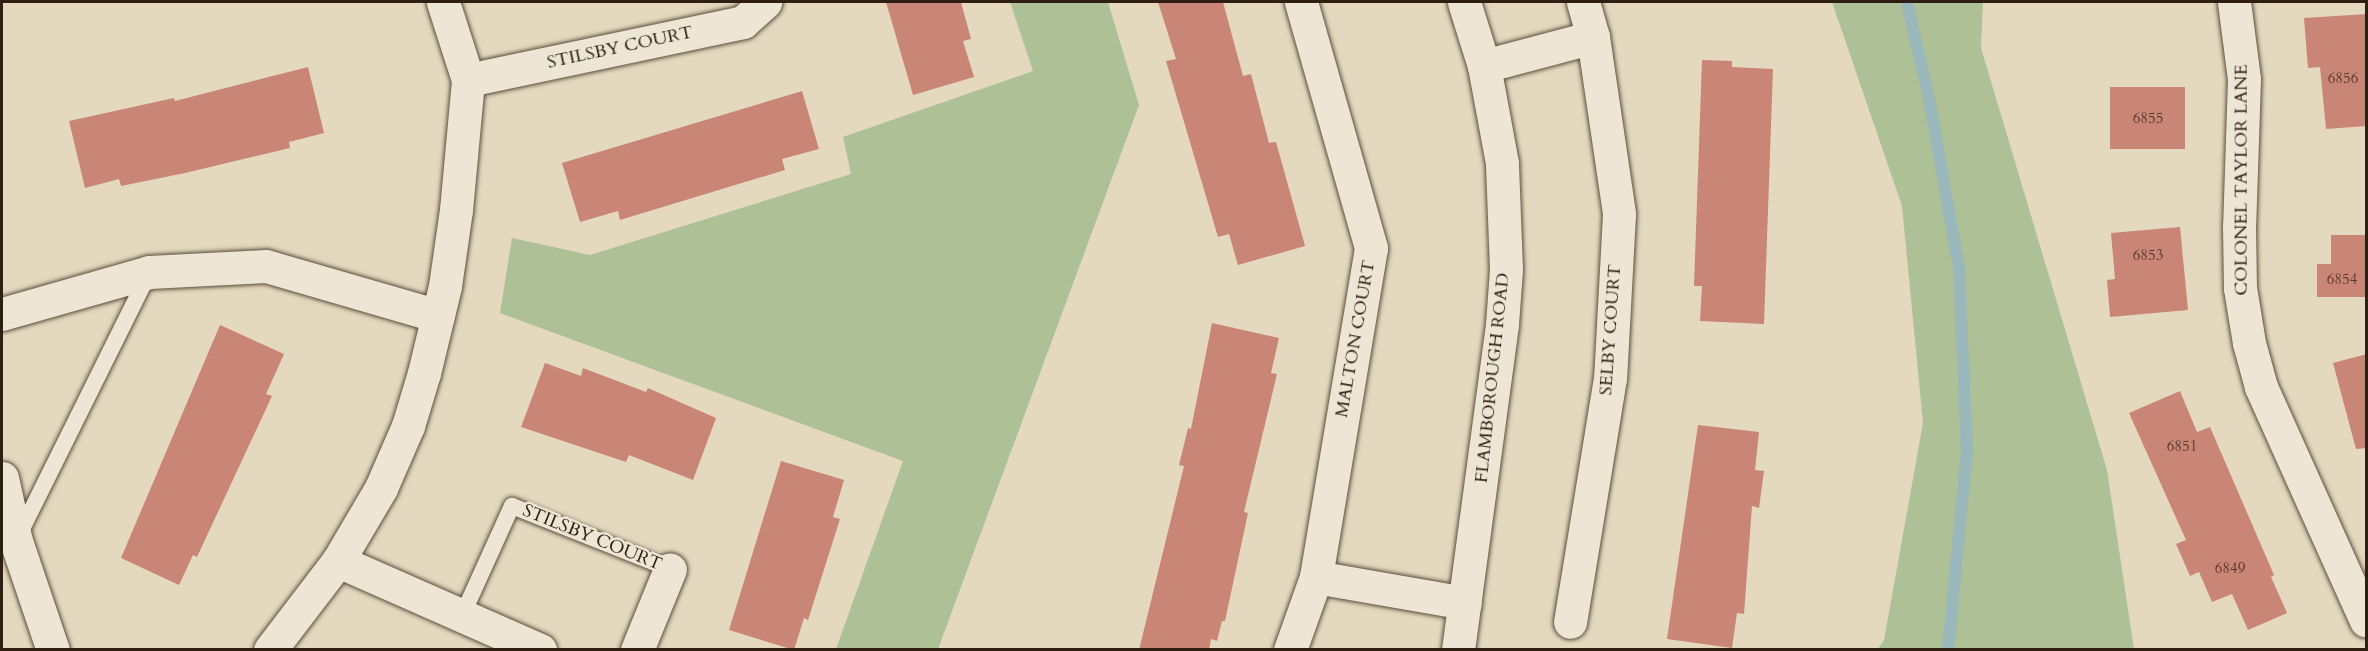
<!DOCTYPE html>
<html>
<head>
<meta charset="utf-8">
<style>
	body { margin:0 }
	#map { position:relative; width:2368px; height:651px; overflow:hidden; background:#e4d9be; font-family:Cardo,serif }
	div>[style] { position:absolute }
	.green>* { inset:0; background:#aec096 }
	.stream>* { height:12px; margin:-6px; padding:0 6px; transform-origin:6px; border-radius:6px; background:#9ab7bc }
	.building>* { inset:0; background:#c98576; transform-origin:0 0 }
	.roads { filter:drop-shadow(0 0 2px #5c4e3e) drop-shadow(0 0 2px #5c4e3e) }
	.service>* { height:16px; margin:-8px; padding:0 8px; transform-origin:8px; border-radius:8px; background:#ede6d5 }
	.minor>* { height:33px; margin:-16.5px; padding:0 16.5px; transform-origin:16.5px; border-radius:16.5px; background:#ede6d5 }
	.tertiary>* { height:33px; margin:-16.5px; padding:0 16.5px; transform-origin:16.5px; border-radius:16.5px; background:#ede6d5 }
	span { translate:-50% -50%; white-space:nowrap; text-align:center; line-height:1.15; -webkit-text-stroke:5px #ede6d5; paint-order:stroke }
	.number-label { font-size:15px; color:#56382c }
	.number-label span { -webkit-text-stroke-width:0 }
	.street-label { font-size:18px; color:#2f1f13 }
	.frame { position:absolute; inset:0; border:3px solid #2f1f13; pointer-events:none }
</style>
</head>
<body>
<div id="map">
	<div class="green">
		<div style="clip-path:polygon(1010px 2px,1108px 2px,1139px 105px,938px 649px,836px 649px,903px 461px,500px 313px,512px 238px,590px 255px,851px 174px,843px 137px,1033px 71px)"></div>
		<div style="clip-path:polygon(1832px 2px,1983px 2px,1981px 48px,2107px 470px,2134px 649px,1878px 649px,1884px 640px,1923px 423px,1902px 206px)"></div>
	</div>
	<div class="stream">
		<div style="left:1907px;top:2px;width:98px;rotate:77.1deg"></div>
		<div style="left:1929px;top:98px;width:174px;rotate:80deg"></div>
		<div style="left:1959px;top:269px;width:181px;rotate:87.5deg"></div>
		<div style="left:1967px;top:450px;width:201px;rotate:95.4deg"></div>
	</div>
	<div class="building">
		<div style="clip-path:polygon(886px 2px,961px 2px,971px 39px,963px 41px,974px 77px,913px 95px)"></div>
		<div style="clip-path:polygon(1158px 2px,1223px 2px,1243px 76px,1251px 74px,1269px 143px,1276px 142px,1305px 246px,1238px 265px,1229px 234px,1218px 237px,1166px 61px,1176px 59px)"></div>
		<div style="clip-path:polygon(2367px 14px,2367px 126px,2326px 129px,2320px 67px,2308px 68px,2304px 18px)"></div>
		<div style="clip-path:polygon(1702px 60px,1732px 61px,1732px 67px,1773px 69px,1764px 324px,1700px 321px,1702px 286px,1694px 286px)"></div>
		<div style="clip-path:polygon(308px 67px,324px 133px,289px 142px,290px 148px,185px 173px,121px 186px,119px 179px,85px 188px,69px 121px,174px 98px,175px 101px)"></div>
		<div style="left:2185px;top:87px;width:62px;height:75px;rotate:90deg"></div>
		<div style="clip-path:polygon(802px 91px,819px 149px,782px 159px,785px 170px,620px 220px,618px 211px,580px 222px,562px 163px)"></div>
		<div style="clip-path:polygon(2180px 227px,2188px 310px,2110px 317px,2107px 280px,2115px 279px,2111px 233px)"></div>
		<div style="clip-path:polygon(2331px 235px,2367px 235px,2367px 297px,2317px 297px,2317px 264px,2331px 264px)"></div>
		<div style="clip-path:polygon(1212px 323px,1279px 338px,1271px 373px,1277px 374px,1244px 512px,1248px 513px,1225px 621px,1222px 621px,1217px 641px,1211px 639px,1209px 650px,1139px 650px,1184px 466px,1179px 465px,1188px 428px,1191px 429px)"></div>
		<div style="clip-path:polygon(220px 325px,284px 354px,266px 394px,272px 396px,197px 557px,193px 555px,179px 585px,121px 558px)"></div>
		<div style="clip-path:polygon(2367px 354px,2367px 448px,2356px 449px,2333px 363px)"></div>
		<div style="clip-path:polygon(545px 363px,581px 376px,583px 368px,646px 392px,648px 388px,716px 418px,693px 480px,629px 455px,626px 462px,521px 427px)"></div>
		<div style="clip-path:polygon(2180px 391px,2197px 432px,2210px 427px,2274px 575px,2271px 577px,2287px 613px,2248px 630px,2232px 594px,2212px 602px,2199px 572px,2190px 576px,2176px 544px,2186px 540px,2129px 413px)"></div>
		<div style="clip-path:polygon(1698px 425px,1759px 432px,1755px 470px,1764px 471px,1759px 508px,1752px 506px,1744px 614px,1737px 613px,1732px 648px,1667px 639px)"></div>
		<div style="clip-path:polygon(781px 461px,844px 480px,833px 517px,840px 519px,808px 620px,804px 618px,794px 650px,729px 630px)"></div>
	</div>
	<div class="roads">
		<div class="service">
			<div style="left:18px;top:537px;width:295px;rotate:-63.6deg"></div>
			<div style="left:462px;top:616px;width:121px;rotate:-65.6deg"></div>
			<div style="left:512px;top:506px;width:170px;rotate:21.7deg"></div>
		</div>
		<div class="minor">
			<div style="left:1301px;top:2px;width:256px;rotate:74.1deg"></div>
			<div style="left:1371px;top:248px;width:334px;rotate:99.5deg"></div>
			<div style="left:1583px;top:2px;width:36px;rotate:74deg"></div>
			<div style="left:2234px;top:2px;width:78px;rotate:82.6deg"></div>
			<div style="left:2244px;top:79px;width:147px;rotate:91.9deg"></div>
			<div style="left:2239px;top:226px;width:62px;rotate:89.1deg"></div>
			<div style="left:2240px;top:288px;width:56px;rotate:80.7deg"></div>
			<div style="left:2249px;top:343px;width:46px;rotate:74.7deg"></div>
			<div style="left:2261px;top:387px;width:256px;rotate:65.8deg"></div>
			<div style="left:1484px;top:66px;width:113px;rotate:-14.9deg"></div>
			<div style="left:1593px;top:37px;width:179px;rotate:81.6deg"></div>
			<div style="left:1619px;top:214px;width:164px;rotate:93.1deg"></div>
			<div style="left:1610px;top:378px;width:247px;rotate:99.3deg"></div>
			<div style="left:468px;top:80px;width:281px;rotate:-11.9deg"></div>
			<div style="left:743px;top:22px;width:30px;rotate:-42deg"></div>
			<div style="left:2px;top:314px;width:153px;rotate:-15.9deg"></div>
			<div style="left:149px;top:272px;width:117px;rotate:-2.9deg"></div>
			<div style="left:266px;top:266px;width:179px;rotate:16.2deg"></div>
			<div style="left:2px;top:478px;width:65px;rotate:77.5deg"></div>
			<div style="left:16px;top:541px;width:115px;rotate:71.3deg"></div>
			<div style="left:338px;top:561px;width:221px;rotate:23.8deg"></div>
			<div style="left:637px;top:650px;width:87px;rotate:-67.8deg"></div>
			<div style="left:1290px;top:650px;width:77px;rotate:-70.4deg"></div>
			<div style="left:1316px;top:577px;width:151px;rotate:9.9deg"></div>
			<div style="left:1458px;top:650px;width:329px;rotate:-82.3deg"></div>
			<div style="left:1502px;top:324px;width:55px;rotate:-85.8deg"></div>
			<div style="left:1506px;top:269px;width:106px;rotate:-92.2deg"></div>
			<div style="left:1502px;top:163px;width:99px;rotate:-100.5deg"></div>
			<div style="left:1484px;top:66px;width:67px;rotate:-107.4deg"></div>
		</div>
		<div class="tertiary">
			<div style="left:270px;top:650px;width:112px;rotate:-52.6deg"></div>
			<div style="left:338px;top:561px;width:85px;rotate:-59.5deg"></div>
			<div style="left:381px;top:488px;width:68px;rotate:-66.5deg"></div>
			<div style="left:408px;top:426px;width:55px;rotate:-73.2deg"></div>
			<div style="left:424px;top:373px;width:89px;rotate:-76.4deg"></div>
			<div style="left:445px;top:286px;width:77px;rotate:-81.8deg"></div>
			<div style="left:456px;top:210px;width:131px;rotate:-84.7deg"></div>
			<div style="left:468px;top:80px;width:82px;rotate:-107.8deg"></div>
		</div>
	</div>
	<div class="number-label">
		<span style="left:2343px;top:79px">6856</span>
		<span style="left:2148px;top:119px">6855</span>
		<span style="left:2148px;top:256px">6853</span>
		<span style="left:2342px;top:280px">6854</span>
		<span style="left:2182px;top:447px">6851</span>
		<span style="left:2230px;top:569px">6849</span>
	</div>
	<div class="street-label">
		<span style="left:620px;top:48px;rotate:-12deg">STILSBY COURT</span>
		<span style="left:2242px;top:180px;rotate:-90deg">COLONEL TAYLOR LANE</span>
		<span style="left:1611px;top:330px;rotate:-86deg">SELBY COURT</span>
		<span style="left:1356px;top:339px;rotate:-80deg">MALTON COURT</span>
		<span style="left:1493px;top:378px;rotate:-84deg">FLAMBOROUGH ROAD</span>
		<span style="left:592px;top:538px;rotate:22deg">STILSBY COURT</span>
	</div>
	<div class="frame"></div>
</div>
</body>
</html>
